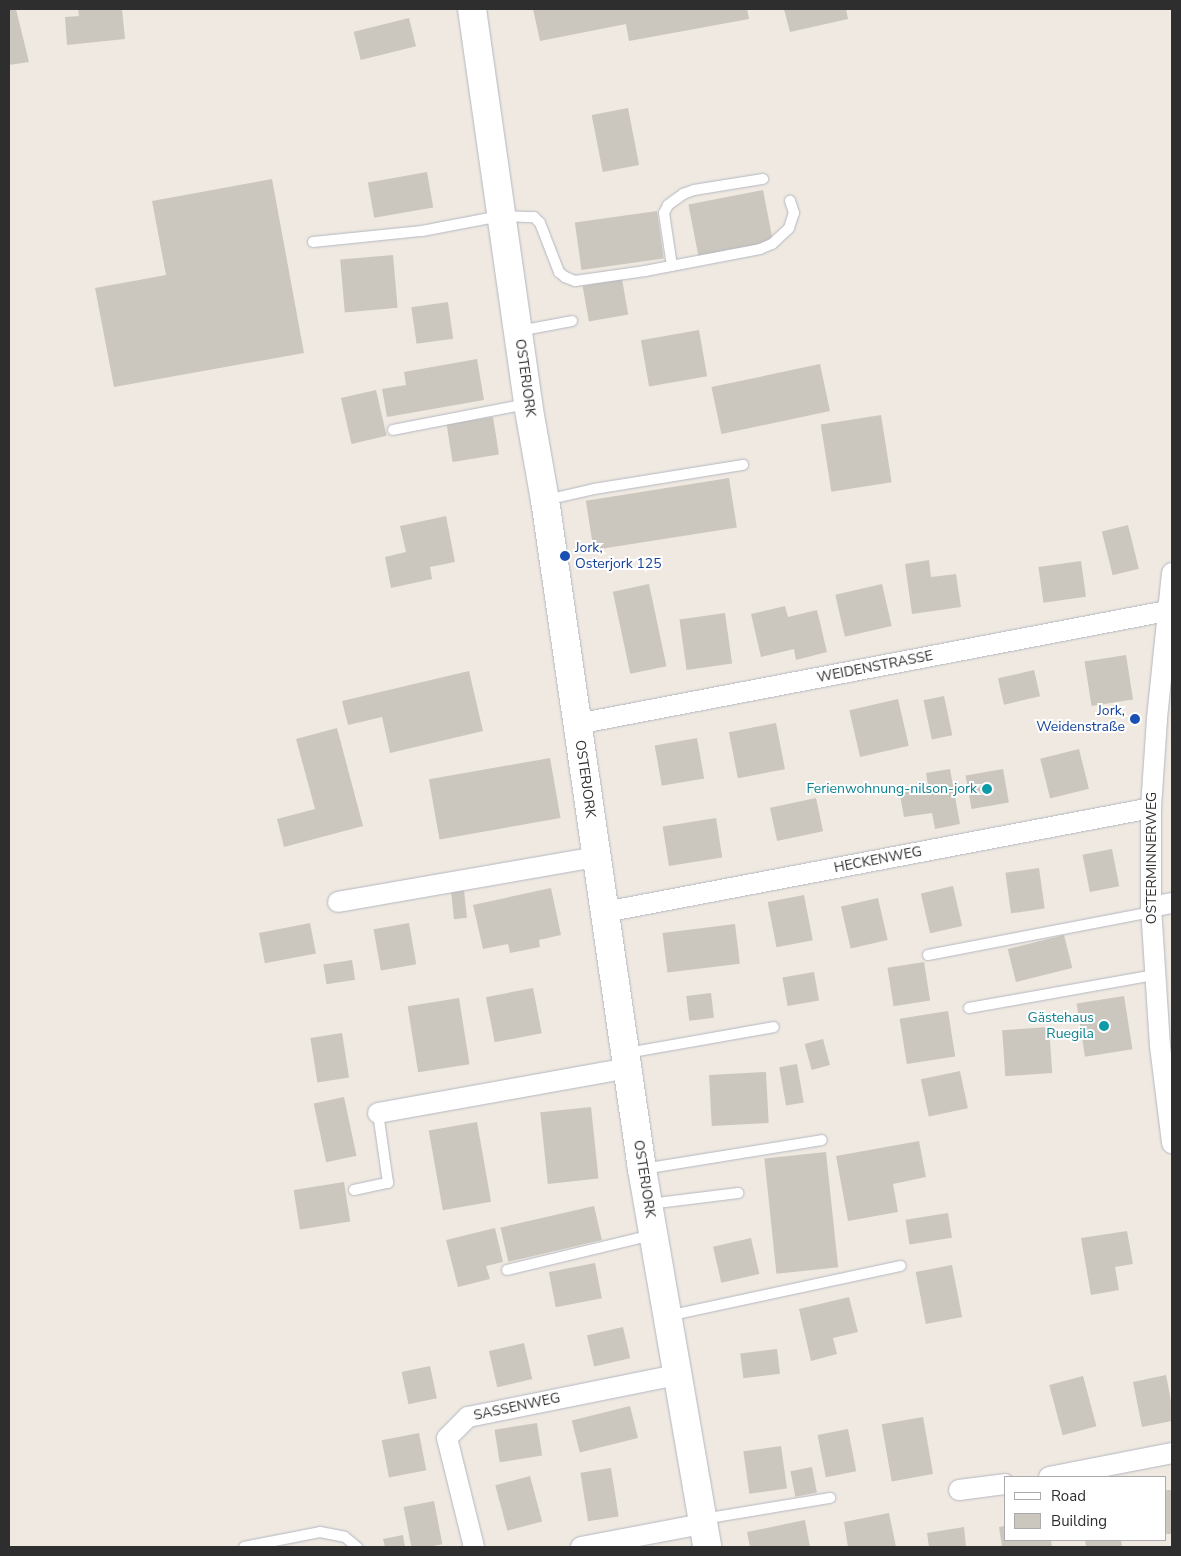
<!DOCTYPE html>
<html>
<head>
<meta charset="utf-8">
<style>
	body { margin:0 }
	#map { position:relative; width:1181px; height:1556px; overflow:hidden; background:#efe9e1; font-family:"Nunito Sans",sans-serif }
	div>[style] { position:absolute }
	.building>* { inset:0; background:#cbc7bf; transform-origin:0 0 }
	.roads { filter:drop-shadow(0 0 1px #b4b7c1) drop-shadow(0 0 1px #b4b7c1) }
	.lane>* { height:10px; margin:-5px; padding:0 5px; transform-origin:5px; border-radius:5px; background:#fff }
	.street>* { height:20px; margin:-10px; padding:0 10px; transform-origin:10px; border-radius:10px; background:#fff }
	.secondary>* { height:28px; margin:-14px; padding:0 14px; transform-origin:14px; border-radius:14px; background:#fff }
	.dots>* { width:14px; height:14px; translate:-50% -50%; box-sizing:border-box; border:2px solid #fff; border-radius:50% }
	span { translate:-50% -50%; white-space:nowrap; text-align:center; line-height:1.15; -webkit-text-stroke:4px #fff; paint-order:stroke }
	.street-label { font-size:14px; color:#2e2e2e }
	.transit-label { font-size:14px; color:#164399 }
	.left { translate:0 -50%; text-align:left }
	.right { translate:-100% -50%; text-align:right }
	.culture-label { font-size:14px; color:#0d838f }
	.frame { position:absolute; inset:0; border:10px solid #2e2e2e; pointer-events:none }
	.legend { position:absolute; left:1004px; top:1476px; width:162px; height:65px; box-sizing:border-box; background:#fff; border:1px solid #ababab; margin:0; padding:6px 9px; list-style:none; font-size:15px; color:#2e2e2e }
	.legend li { display:flex; align-items:center; gap:10px; height:25px }
	.legend b { width:25px; border:1px solid #ababab }
</style>
</head>
<body>
<div id="map">
	<div class="building">
		<div style="clip-path:polygon(9px 9px,16px 9px,29px 62px,9px 65px)"></div>
		<div style="clip-path:polygon(78px 9px,122px 9px,125px 39px,67px 45px,65px 17px,79px 16px)"></div>
		<div style="clip-path:polygon(533px 9px,747px 9px,749px 19px,629px 41px,626px 24px,540px 41px)"></div>
		<div style="clip-path:polygon(784px 9px,846px 9px,848px 19px,790px 32px)"></div>
		<div style="left:409px;top:18px;width:29px;height:57px;rotate:76deg"></div>
		<div style="left:628px;top:108px;width:58px;height:37px;rotate:79deg"></div>
		<div style="left:427px;top:172px;width:36px;height:60px;rotate:80deg"></div>
		<div style="clip-path:polygon(272px 179px,304px 353px,114px 387px,95px 288px,166px 275px,152px 201px)"></div>
		<div style="left:763px;top:190px;width:54px;height:76px;rotate:79deg"></div>
		<div style="left:657px;top:211px;width:48px;height:83px;rotate:82deg"></div>
		<div style="left:393px;top:255px;width:53px;height:53px;rotate:85deg"></div>
		<div style="left:622px;top:279px;width:36px;height:40px;rotate:80deg"></div>
		<div style="left:448px;top:302px;width:37px;height:37px;rotate:82deg"></div>
		<div style="left:699px;top:330px;width:47px;height:59px;rotate:80deg"></div>
		<div style="clip-path:polygon(477px 359px,484px 400px,387px 417px,382px 389px,406px 385px,404px 372px)"></div>
		<div style="left:820px;top:364px;width:48px;height:111px;rotate:78deg"></div>
		<div style="left:376px;top:390px;width:47px;height:36px;rotate:77deg"></div>
		<div style="left:881px;top:415px;width:68px;height:61px;rotate:81deg"></div>
		<div style="left:493px;top:417px;width:38px;height:47px;rotate:81deg"></div>
		<div style="left:729px;top:478px;width:50px;height:145px;rotate:81deg"></div>
		<div style="clip-path:polygon(446px 516px,455px 562px,430px 567px,432px 579px,391px 588px,385px 557px,406px 552px,400px 526px)"></div>
		<div style="left:1128px;top:525px;width:45px;height:27px;rotate:76deg"></div>
		<div style="clip-path:polygon(929px 560px,931px 577px,956px 574px,961px 607px,912px 614px,905px 564px)"></div>
		<div style="left:1081px;top:561px;width:36px;height:43px;rotate:82deg"></div>
		<div style="left:649px;top:584px;width:84px;height:37px;rotate:78deg"></div>
		<div style="left:882px;top:584px;width:43px;height:48px;rotate:77deg"></div>
		<div style="clip-path:polygon(785px 606px,788px 617px,817px 610px,827px 652px,796px 660px,794px 649px,761px 657px,751px 614px)"></div>
		<div style="left:725px;top:613px;width:51px;height:46px;rotate:82deg"></div>
		<div style="left:1126px;top:655px;width:45px;height:42px;rotate:81deg"></div>
		<div style="left:1034px;top:670px;width:27px;height:37px;rotate:77deg"></div>
		<div style="clip-path:polygon(469px 671px,483px 731px,390px 753px,382px 717px,348px 725px,342px 701px)"></div>
		<div style="left:944px;top:696px;width:40px;height:21px;rotate:78deg"></div>
		<div style="left:898px;top:699px;width:48px;height:50px;rotate:77deg"></div>
		<div style="left:776px;top:723px;width:47px;height:48px;rotate:79deg"></div>
		<div style="clip-path:polygon(337px 728px,363px 826px,284px 847px,277px 819px,315px 809px,296px 739px)"></div>
		<div style="left:697px;top:738px;width:41px;height:43px;rotate:80deg"></div>
		<div style="left:1079px;top:749px;width:41px;height:40px;rotate:76deg"></div>
		<div style="left:550px;top:758px;width:61px;height:123px;rotate:80deg"></div>
		<div style="clip-path:polygon(950px 769px,960px 824px,935px 829px,932px 813px,904px 817px,899px 790px,928px 785px,926px 773px)"></div>
		<div style="left:1003px;top:769px;width:34px;height:38px;rotate:80deg"></div>
		<div style="left:816px;top:798px;width:34px;height:47px;rotate:78deg"></div>
		<div style="left:716px;top:818px;width:40px;height:54px;rotate:81deg"></div>
		<div style="left:1112px;top:849px;width:38px;height:30px;rotate:79deg"></div>
		<div style="left:1039px;top:868px;width:41px;height:34px;rotate:82deg"></div>
		<div style="left:953px;top:886px;width:41px;height:33px;rotate:77deg"></div>
		<div style="clip-path:polygon(551px 888px,561px 935px,539px 940px,540px 947px,510px 953px,508px 944px,483px 949px,473px 905px)"></div>
		<div style="left:464px;top:890px;width:28px;height:13px;rotate:84deg"></div>
		<div style="left:804px;top:895px;width:46px;height:37px;rotate:79deg"></div>
		<div style="left:878px;top:898px;width:43px;height:38px;rotate:77deg"></div>
		<div style="left:310px;top:923px;width:31px;height:52px;rotate:79deg"></div>
		<div style="left:409px;top:923px;width:42px;height:36px;rotate:80deg"></div>
		<div style="left:735px;top:924px;width:40px;height:73px;rotate:83deg"></div>
		<div style="left:1064px;top:935px;width:34px;height:58px;rotate:76deg"></div>
		<div style="left:352px;top:960px;width:20px;height:29px;rotate:81deg"></div>
		<div style="left:924px;top:962px;width:39px;height:37px;rotate:81deg"></div>
		<div style="left:814px;top:972px;width:29px;height:32px;rotate:80deg"></div>
		<div style="left:533px;top:988px;width:46px;height:48px;rotate:79deg"></div>
		<div style="left:711px;top:993px;width:25px;height:25px;rotate:83deg"></div>
		<div style="left:1124px;top:996px;width:54px;height:48px;rotate:81deg"></div>
		<div style="left:459px;top:998px;width:67px;height:52px;rotate:81deg"></div>
		<div style="left:948px;top:1011px;width:46px;height:49px;rotate:81deg"></div>
		<div style="left:1049px;top:1027px;width:46px;height:47px;rotate:86deg"></div>
		<div style="left:342px;top:1033px;width:45px;height:32px;rotate:81deg"></div>
		<div style="left:823px;top:1039px;width:27px;height:19px;rotate:75deg"></div>
		<div style="left:797px;top:1064px;width:39px;height:18px;rotate:80deg"></div>
		<div style="left:960px;top:1071px;width:38px;height:40px;rotate:78deg"></div>
		<div style="left:766px;top:1072px;width:51px;height:57px;rotate:87deg"></div>
		<div style="left:344px;top:1097px;width:60px;height:31px;rotate:78deg"></div>
		<div style="left:591px;top:1107px;width:72px;height:51px;rotate:84deg"></div>
		<div style="left:477px;top:1122px;width:81px;height:49px;rotate:80deg"></div>
		<div style="clip-path:polygon(919px 1141px,926px 1177px,893px 1184px,898px 1212px,848px 1221px,836px 1156px)"></div>
		<div style="left:826px;top:1152px;width:116px;height:62px;rotate:84deg"></div>
		<div style="left:344px;top:1182px;width:40px;height:51px;rotate:81deg"></div>
		<div style="left:594px;top:1206px;width:35px;height:96px;rotate:77deg"></div>
		<div style="left:948px;top:1213px;width:25px;height:43px;rotate:81deg"></div>
		<div style="clip-path:polygon(495px 1228px,503px 1262px,486px 1266px,490px 1279px,458px 1287px,446px 1240px)"></div>
		<div style="clip-path:polygon(1127px 1231px,1133px 1264px,1115px 1267px,1119px 1290px,1091px 1295px,1081px 1238px)"></div>
		<div style="left:751px;top:1238px;width:37px;height:39px;rotate:77deg"></div>
		<div style="left:595px;top:1263px;width:36px;height:47px;rotate:79deg"></div>
		<div style="left:952px;top:1265px;width:53px;height:37px;rotate:79deg"></div>
		<div style="clip-path:polygon(849px 1297px,858px 1332px,833px 1338px,837px 1354px,811px 1361px,799px 1309px)"></div>
		<div style="left:623px;top:1327px;width:32px;height:37px;rotate:77deg"></div>
		<div style="left:524px;top:1343px;width:37px;height:36px;rotate:77deg"></div>
		<div style="left:777px;top:1349px;width:25px;height:37px;rotate:83deg"></div>
		<div style="left:430px;top:1366px;width:33px;height:29px;rotate:78deg"></div>
		<div style="clip-path:polygon(1166px 1375px,1172px 1406px,1172px 1421px,1142px 1427px,1133px 1382px)"></div>
		<div style="left:1083px;top:1376px;width:52px;height:35px;rotate:75deg"></div>
		<div style="left:630px;top:1406px;width:33px;height:60px;rotate:76deg"></div>
		<div style="left:923px;top:1417px;width:58px;height:42px;rotate:80deg"></div>
		<div style="left:537px;top:1423px;width:33px;height:43px;rotate:81deg"></div>
		<div style="left:848px;top:1429px;width:43px;height:31px;rotate:79deg"></div>
		<div style="left:419px;top:1433px;width:38px;height:38px;rotate:79deg"></div>
		<div style="left:781px;top:1446px;width:43px;height:38px;rotate:82deg"></div>
		<div style="left:812px;top:1467px;width:26px;height:22px;rotate:79deg"></div>
		<div style="left:611px;top:1468px;width:49px;height:31px;rotate:81deg"></div>
		<div style="left:530px;top:1476px;width:47px;height:36px;rotate:75deg"></div>
		<div style="left:1172px;top:1490px;width:44px;height:7px;rotate:90deg"></div>
		<div style="left:434px;top:1501px;width:44px;height:31px;rotate:79deg"></div>
		<div style="clip-path:polygon(889px 1513px,896px 1547px,848px 1547px,844px 1522px)"></div>
		<div style="clip-path:polygon(805px 1520px,810px 1547px,750px 1547px,747px 1532px)"></div>
		<div style="clip-path:polygon(1005px 1526px,1005px 1540px,1051px 1540px,1052px 1547px,1002px 1547px,999px 1527px)"></div>
		<div style="clip-path:polygon(964px 1527px,966px 1547px,929px 1547px,927px 1533px)"></div>
		<div style="clip-path:polygon(403px 1535px,405px 1547px,385px 1547px,383px 1539px)"></div>
		<div style="clip-path:polygon(1085px 1540px,1121px 1540px,1122px 1546px,1086px 1547px)"></div>
	</div>
	<div class="roads">
		<div class="lane">
			<div style="left:313px;top:242px;width:110px;rotate:-5.8deg"></div>
			<div style="left:422px;top:231px;width:80px;rotate:-10.8deg"></div>
			<div style="left:501px;top:216px;width:33px;rotate:2deg"></div>
			<div style="left:534px;top:217px;width:8px;rotate:45deg"></div>
			<div style="left:540px;top:223px;width:53px;rotate:68.8deg"></div>
			<div style="left:559px;top:272px;width:8px;rotate:40deg"></div>
			<div style="left:565px;top:277px;width:11px;rotate:22deg"></div>
			<div style="left:575px;top:281px;width:71px;rotate:-8.1deg"></div>
			<div style="left:645px;top:271px;width:117px;rotate:-10.8deg"></div>
			<div style="left:760px;top:249px;width:13px;rotate:-23deg"></div>
			<div style="left:772px;top:244px;width:23px;rotate:-43deg"></div>
			<div style="left:789px;top:228px;width:16px;rotate:-72deg"></div>
			<div style="left:794px;top:213px;width:13px;rotate:-108deg"></div>
			<div style="left:672px;top:266px;width:54px;rotate:-98.6deg"></div>
			<div style="left:664px;top:213px;width:9px;rotate:-63deg"></div>
			<div style="left:668px;top:205px;width:19px;rotate:-36deg"></div>
			<div style="left:683px;top:194px;width:12px;rotate:-20deg"></div>
			<div style="left:694px;top:190px;width:70px;rotate:-9.1deg"></div>
			<div style="left:519px;top:331px;width:54px;rotate:-10.7deg"></div>
			<div style="left:393px;top:430px;width:136px;rotate:-11deg"></div>
			<div style="left:546px;top:500px;width:49px;rotate:-12.9deg"></div>
			<div style="left:594px;top:489px;width:151px;rotate:-9.2deg"></div>
			<div style="left:928px;top:955px;width:227px;rotate:-10.9deg"></div>
			<div style="left:969px;top:1008px;width:189px;rotate:-10.1deg"></div>
			<div style="left:627px;top:1053px;width:149px;rotate:-10deg"></div>
			<div style="left:643px;top:1169px;width:181px;rotate:-9.2deg"></div>
			<div style="left:354px;top:1190px;width:35px;rotate:-12deg"></div>
			<div style="left:388px;top:1183px;width:71px;rotate:-98.1deg"></div>
			<div style="left:649px;top:1204px;width:90px;rotate:-7deg"></div>
			<div style="left:507px;top:1270px;width:149px;rotate:-13.6deg"></div>
			<div style="left:667px;top:1316px;width:239px;rotate:-12.1deg"></div>
			<div style="left:703px;top:1519px;width:129px;rotate:-9.4deg"></div>
			<div style="left:244px;top:1547px;width:77px;rotate:-11.2deg"></div>
			<div style="left:320px;top:1532px;width:25px;rotate:11deg"></div>
			<div style="left:345px;top:1537px;width:16px;rotate:40deg"></div>
		</div>
		<div class="street">
			<div style="left:1172px;top:573px;width:147px;rotate:95.9deg"></div>
			<div style="left:1157px;top:719px;width:89px;rotate:93.9deg"></div>
			<div style="left:1151px;top:808px;width:99px;rotate:90deg"></div>
			<div style="left:1151px;top:907px;width:139px;rotate:86.3deg"></div>
			<div style="left:1160px;top:1046px;width:98px;rotate:82.9deg"></div>
			<div style="left:577px;top:724px;width:606px;rotate:-10.85deg"></div>
			<div style="left:338px;top:902px;width:262px;rotate:-9.9deg"></div>
			<div style="left:1151px;top:907px;width:21px;rotate:-11deg"></div>
			<div style="left:605px;top:912px;width:556px;rotate:-10.78deg"></div>
			<div style="left:378px;top:1113px;width:255px;rotate:-10.2deg"></div>
			<div style="left:1049px;top:1477px;width:125px;rotate:-11deg"></div>
			<div style="left:959px;top:1490px;width:46px;rotate:-7.4deg"></div>
			<div style="left:474px;top:1547px;width:112px;rotate:-103.9deg"></div>
			<div style="left:447px;top:1438px;width:30px;rotate:-45deg"></div>
			<div style="left:468px;top:1417px;width:212px;rotate:-11.4deg"></div>
			<div style="left:581px;top:1547px;width:123px;rotate:-10.8deg"></div>
		</div>
		<div class="secondary">
			<div style="left:472px;top:9px;width:399px;rotate:81.9deg"></div>
			<div style="left:528px;top:404px;width:97px;rotate:80deg"></div>
			<div style="left:545px;top:500px;width:676px;rotate:81.75deg"></div>
			<div style="left:642px;top:1169px;width:384px;rotate:80.2deg"></div>
		</div>
	</div>
	<div class="dots">
		<div style="left:565px;top:556px;background:#1a4fb4"></div>
		<div style="left:1135px;top:719px;background:#1a4fb4"></div>
		<div style="left:987px;top:789px;background:#0f9aa8"></div>
		<div style="left:1104px;top:1026px;background:#0f9aa8"></div>
	</div>
	<div class="street-label">
		<span style="left:525px;top:378px;rotate:82deg">OSTERJORK</span>
		<span style="left:875px;top:667px;rotate:-11deg">WEIDENSTRASSE</span>
		<span style="left:585px;top:779px;rotate:82deg">OSTERJORK</span>
		<span style="left:1152px;top:858px;rotate:-90deg">OSTERMINNERWEG</span>
		<span style="left:878px;top:860px;rotate:-11deg">HECKENWEG</span>
		<span style="left:644px;top:1179px;rotate:81deg">OSTERJORK</span>
		<span style="left:517px;top:1407px;rotate:-12deg">SASSENWEG</span>
	</div>
	<div class="transit-label">
		<span class="left" style="left:575px;top:556px">Jork,<br>Osterjork 125</span>
		<span class="right" style="left:1125px;top:719px">Jork,<br>Weidenstraße</span>
	</div>
	<div class="culture-label">
		<span class="right" style="left:977px;top:789px">Ferienwohnung-nilson-jork</span>
		<span class="right" style="left:1094px;top:1026px">Gästehaus<br>Ruegila</span>
	</div>
	<div class="frame"></div>
	<ul class="legend">
	<li><b style="height:6px;background:#fff"></b>Road</li>
	<li><b style="height:14px;background:#cbc7bf"></b>Building</li>
	</ul>
</div>
</body>
</html>
